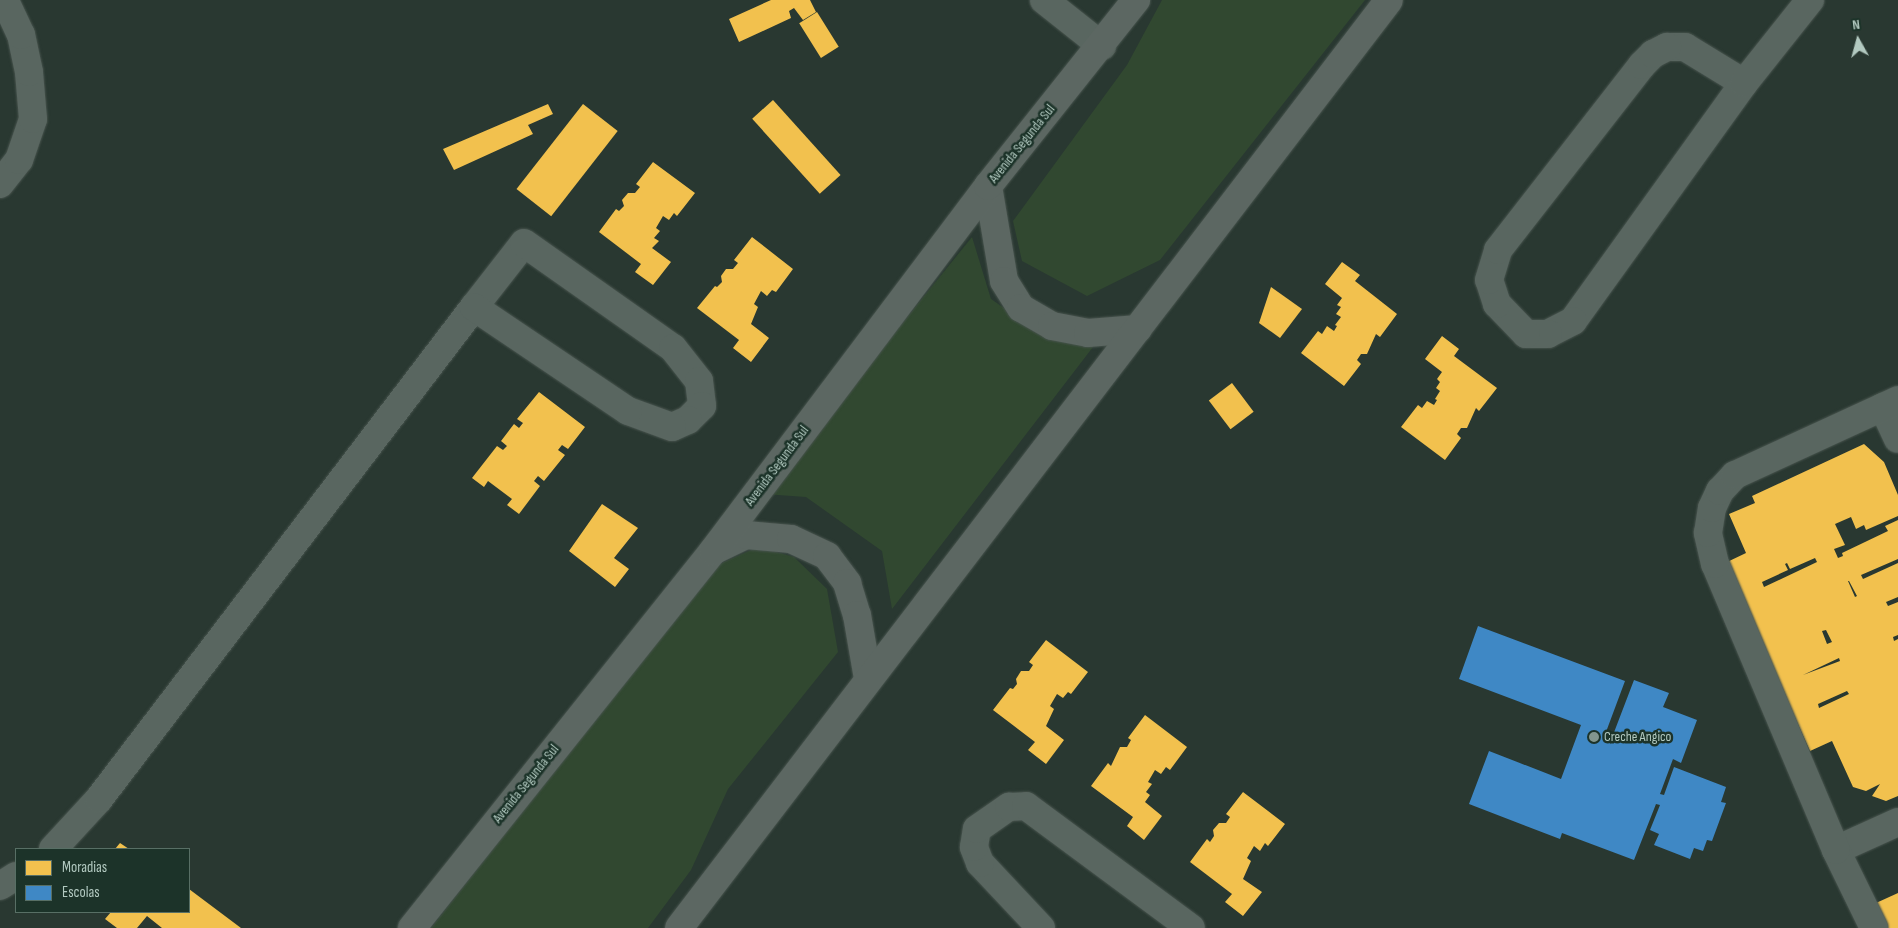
<!DOCTYPE html>
<html>
<head>
<meta charset="utf-8">
<style>
	body { margin:0 }
	#map { position:relative; width:1898px; height:928px; overflow:hidden; background:#293831; font-family:"Sofia Sans Condensed",sans-serif }
	div>[style] { position:absolute }
	.green>* { inset:0; background:#314830 }
	.homes>* { inset:0; background:#f2c14e; transform-origin:0 0 }
	.schools>* { inset:0; background:#3f88c5 }
	.roads { filter:drop-shadow(0 0 1px #47534d) drop-shadow(0 0 1px #47534d) }
	.minor>* { height:28px; margin:-14px; padding:0 14px; transform-origin:14px; border-radius:14px; background:#596660 }
	.major>* { height:28px; margin:-14px; padding:0 14px; transform-origin:14px; border-radius:14px; background:#5c6762 }
	.dots>* { width:14px; height:14px; translate:-50% -50%; box-sizing:border-box; border:2px solid #1c3329; border-radius:50% }
	span { translate:-50% -50%; white-space:nowrap; text-align:center; line-height:1.15; -webkit-text-stroke:5px #1c3329; paint-order:stroke }
	.street-label { font-size:14px; color:#b2c9c0 }
	.poi-label { font-size:14px; color:#b2c9c0 }
	.left { translate:0 -50%; text-align:left }
	.legend { position:absolute; left:15px; top:848px; width:175px; height:65px; box-sizing:border-box; background:#1c3329; border:1px solid #586f65; margin:0; padding:6px 9px; list-style:none; font-size:15px; color:#b2c9c0 }
	.legend li { display:flex; align-items:center; gap:10px; height:25px }
	.legend b { width:25px; border:1px solid #586f65 }
	.north { position:absolute; left:1833px; top:15px; width:50px; height:50px; -webkit-text-stroke:4px #1c3329; paint-order:stroke; rotate:353deg; font-size:14px; font-weight:700; line-height:20px; text-align:center; color:#b2c9c0 }
	.north::after { content:''; display:block; margin:auto; width:18px; height:22px; background:#b2c9c0; clip-path:polygon(50% 0,100% 100%,50% 72%,0 100%) }
</style>
</head>
<body>
<div id="map">
	<div class="green">
		<div style="clip-path:polygon(1162px 0,1365px 0,1160px 260px,1087px 296px,1022px 261px,1013px 221px,1127px 65px)"></div>
		<div style="clip-path:polygon(972px 237px,991px 299px,1040px 333px,1093px 347px,892px 609px,882px 551px,806px 497px,764px 494px)"></div>
		<div style="clip-path:polygon(758px 547px,794px 557px,827px 589px,838px 652px,728px 789px,691px 870px,648px 928px,431px 928px,715px 566px)"></div>
	</div>
	<div class="homes">
		<div style="clip-path:polygon(771px 0,810px 0,816px 12px,803px 20px,794px 8px,789px 11px,791px 18px,739px 42px,729px 19px)"></div>
		<div style="left:817px;top:12px;width:41px;height:21px;rotate:58deg"></div>
		<div style="left:773px;top:100px;width:101px;height:28px;rotate:48deg"></div>
		<div style="clip-path:polygon(548px 104px,553px 114px,528px 125px,533px 134px,454px 170px,443px 149px)"></div>
		<div style="left:583px;top:104px;width:44px;height:108px;rotate:38deg"></div>
		<div style="clip-path:polygon(653px 162px,695px 193px,677px 216px,674px 213px,669px 220px,663px 216px,656px 228px,660px 231px,654px 238px,659px 241px,652px 248px,671px 262px,653px 285px,635px 272px,641px 264px,599px 232px,616px 209px,619px 211px,624px 206px,622px 200px,628px 193px,635px 193px,640px 187px,636px 184px)"></div>
		<div style="clip-path:polygon(752px 237px,793px 269px,776px 292px,772px 290px,767px 296px,761px 291px,754px 304px,758px 307px,751px 324px,769px 338px,751px 362px,733px 348px,739px 340px,697px 308px,715px 286px,717px 287px,722px 282px,721px 276px,726px 269px,733px 269px,738px 263px,734px 260px)"></div>
		<div style="clip-path:polygon(1342px 262px,1360px 275px,1355px 281px,1397px 314px,1380px 337px,1376px 334px,1367px 354px,1361px 354px,1357px 360px,1361px 364px,1344px 386px,1301px 353px,1318px 331px,1322px 334px,1327px 326px,1334px 331px,1337px 326px,1335px 325px,1341px 317px,1336px 314px,1341px 307px,1337px 305px,1342px 298px,1325px 284px)"></div>
		<div style="clip-path:polygon(1271px 287px,1302px 309px,1280px 338px,1259px 323px)"></div>
		<div style="clip-path:polygon(1442px 336px,1459px 349px,1454px 356px,1497px 388px,1479px 411px,1476px 408px,1467px 428px,1461px 428px,1457px 434px,1461px 438px,1445px 460px,1401px 427px,1418px 405px,1422px 408px,1427px 401px,1434px 405px,1437px 400px,1435px 399px,1440px 391px,1436px 388px,1440px 382px,1437px 379px,1442px 372px,1425px 359px)"></div>
		<div style="left:1232px;top:383px;width:36px;height:29px;rotate:53deg"></div>
		<div style="clip-path:polygon(539px 392px,585px 427px,568px 449px,562px 445px,558px 450px,565px 455px,544px 481px,538px 476px,534px 481px,540px 486px,519px 514px,507px 505px,512px 499px,488px 481px,484px 487px,472px 478px,497px 446px,503px 450px,507px 446px,501px 441px,514px 424px,519px 428px,523px 423px,517px 419px)"></div>
		<div style="clip-path:polygon(evenodd,1864px 444px,1884px 462px,1898px 495px,1898px 516px,1866px 530px,1864px 525px,1856px 529px,1851px 517px,1835px 524px,1845px 545px,1834px 549px,1838px 558px,1843px 556px,1842px 553px,1888px 531px,1885px 526px,1898px 520px,1898px 559px,1861px 575px,1863px 579px,1898px 563px,1898px 597px,1886px 602px,1888px 606px,1898px 602px,1898px 635px,1893px 637px,1894px 641px,1898px 639px,1898px 796px,1886px 801px,1872px 796px,1880px 784px,1866px 791px,1853px 787px,1832px 741px,1810px 751px,1725px 563px,1746px 553px,1729px 514px,1755px 503px,1752px 496px,1864px 444px,1815px 558px,1817px 562px,1764px 587px,1762px 582px,1788px 570px,1785px 564px,1787px 563px,1790px 569px,1815px 558px,1864px 444px,1848px 581px,1849px 581px,1857px 596px,1855px 597px,1848px 581px,1864px 444px,1826px 630px,1832px 642px,1827px 644px,1822px 631px,1826px 630px,1864px 444px,1839px 658px,1840px 661px,1803px 675px,1839px 658px,1864px 444px,1847px 691px,1849px 694px,1819px 708px,1818px 704px,1847px 691px)"></div>
		<div style="clip-path:polygon(602px 504px,638px 528px,614px 558px,629px 569px,615px 587px,569px 551px)"></div>
		<div style="clip-path:polygon(1046px 640px,1088px 672px,1071px 694px,1068px 692px,1063px 698px,1057px 694px,1050px 706px,1054px 709px,1046px 726px,1064px 740px,1046px 764px,1028px 750px,1035px 742px,993px 710px,1010px 688px,1013px 689px,1017px 684px,1016px 679px,1021px 671px,1029px 671px,1033px 665px,1029px 662px)"></div>
		<div style="clip-path:polygon(1145px 715px,1187px 747px,1170px 770px,1166px 767px,1161px 774px,1155px 770px,1148px 782px,1152px 784px,1146px 792px,1150px 795px,1145px 802px,1162px 816px,1144px 840px,1127px 826px,1133px 817px,1091px 786px,1108px 763px,1111px 766px,1120px 747px,1127px 747px,1131px 740px,1128px 738px)"></div>
		<div style="clip-path:polygon(1243px 792px,1285px 824px,1268px 846px,1265px 843px,1260px 851px,1254px 846px,1247px 858px,1251px 861px,1243px 879px,1262px 892px,1243px 916px,1225px 902px,1232px 894px,1190px 862px,1207px 839px,1210px 842px,1214px 836px,1213px 830px,1219px 823px,1226px 823px,1230px 817px,1226px 814px)"></div>
		<div style="clip-path:polygon(120px 843px,129px 849px,115px 849px)"></div>
		<div style="clip-path:polygon(189px 889px,241px 928px,162px 928px,147px 916px,137px 928px,117px 928px,105px 919px,111px 912px,189px 912px)"></div>
		<div style="clip-path:polygon(1898px 893px,1898px 928px,1888px 928px,1876px 903px)"></div>
	</div>
	<div class="schools">
		<div style="clip-path:polygon(1478px 626px,1625px 681px,1606px 732px,1613px 735px,1634px 680px,1669px 693px,1663px 707px,1697px 720px,1681px 763px,1673px 759px,1660px 794px,1664px 795px,1674px 767px,1726px 787px,1721px 802px,1726px 803px,1712px 841px,1707px 840px,1703px 851px,1694px 848px,1690px 859px,1654px 845px,1659px 834px,1650px 830px,1660px 805px,1656px 804px,1634px 860px,1562px 833px,1560px 839px,1469px 804px,1489px 751px,1561px 779px,1581px 725px,1459px 679px)"></div>
	</div>
	<div class="roads">
		<div class="minor">
			<div style="left:1044px;top:0;width:74px;rotate:38.4deg"></div>
			<div style="left:1667px;top:47px;width:18px"></div>
			<div style="left:1685px;top:47px;width:69px;rotate:31.4deg"></div>
			<div style="left:1744px;top:83px;width:293px;rotate:125.7deg"></div>
			<div style="left:1573px;top:321px;width:28px;rotate:153deg"></div>
			<div style="left:1548px;top:334px;width:22px;rotate:180deg"></div>
			<div style="left:1526px;top:334px;width:42px;rotate:-134deg"></div>
			<div style="left:1497px;top:304px;width:25px;rotate:-108deg"></div>
			<div style="left:1489px;top:280px;width:31px;rotate:-73deg"></div>
			<div style="left:1498px;top:250px;width:234px;rotate:-52.1deg"></div>
			<div style="left:1642px;top:65px;width:16px;rotate:-45deg"></div>
			<div style="left:1653px;top:54px;width:16px;rotate:-27deg"></div>
			<div style="left:1744px;top:83px;width:106px;rotate:-51.5deg"></div>
			<div style="left:0;top:184px;width:31px;rotate:-52deg"></div>
			<div style="left:19px;top:160px;width:43px;rotate:-71.1deg"></div>
			<div style="left:33px;top:119px;width:47px;rotate:-94.9deg"></div>
			<div style="left:29px;top:72px;width:38px;rotate:-102deg"></div>
			<div style="left:21px;top:35px;width:38px;rotate:-115deg"></div>
			<div style="left:1883px;top:407px;width:35px;rotate:65deg"></div>
			<div style="left:53px;top:849px;width:68px;rotate:-47.4deg"></div>
			<div style="left:99px;top:799px;width:619px;rotate:-52.69deg"></div>
			<div style="left:474px;top:307px;width:81px;rotate:-52deg"></div>
			<div style="left:524px;top:243px;width:182px;rotate:35.2deg"></div>
			<div style="left:673px;top:348px;width:42px;rotate:51.8deg"></div>
			<div style="left:699px;top:381px;width:25px;rotate:83deg"></div>
			<div style="left:702px;top:406px;width:20px;rotate:135deg"></div>
			<div style="left:688px;top:420px;width:17px;rotate:156deg"></div>
			<div style="left:672px;top:427px;width:47px;rotate:-160deg"></div>
			<div style="left:628px;top:411px;width:186px;rotate:-146deg"></div>
			<div style="left:1836px;top:850px;width:68px;rotate:-24.3deg"></div>
			<div style="left:0;top:886px;width:19px;rotate:-32deg"></div>
			<div style="left:1041px;top:928px;width:89px;rotate:-133.2deg"></div>
			<div style="left:980px;top:863px;width:17px;rotate:-111deg"></div>
			<div style="left:974px;top:847px;width:18px;rotate:-81deg"></div>
			<div style="left:977px;top:829px;width:39px;rotate:-35deg"></div>
			<div style="left:1009px;top:807px;width:17px;rotate:-3deg"></div>
			<div style="left:1026px;top:806px;width:205px;rotate:36.5deg"></div>
			<div style="left:1874px;top:928px;width:87px;rotate:-116deg"></div>
			<div style="left:1836px;top:850px;width:311px;rotate:-112.9deg"></div>
			<div style="left:1715px;top:564px;width:32px;rotate:-103deg"></div>
			<div style="left:1708px;top:533px;width:25px;rotate:-81deg"></div>
			<div style="left:1712px;top:508px;width:19px;rotate:-65deg"></div>
			<div style="left:1720px;top:491px;width:22px;rotate:-47deg"></div>
			<div style="left:1735px;top:475px;width:179px;rotate:-24.7deg"></div>
		</div>
		<div class="major">
			<div style="left:988px;top:186px;width:96px;rotate:80.4deg"></div>
			<div style="left:1004px;top:281px;width:32px;rotate:58deg"></div>
			<div style="left:1021px;top:308px;width:36px;rotate:30deg"></div>
			<div style="left:1052px;top:326px;width:37px;rotate:11deg"></div>
			<div style="left:1088px;top:333px;width:50px;rotate:-4.6deg"></div>
			<div style="left:715px;top:550px;width:34px;rotate:-26deg"></div>
			<div style="left:746px;top:535px;width:45px;rotate:5.1deg"></div>
			<div style="left:791px;top:539px;width:40px;rotate:25deg"></div>
			<div style="left:827px;top:556px;width:34px;rotate:53deg"></div>
			<div style="left:847px;top:583px;width:34px;rotate:73deg"></div>
			<div style="left:857px;top:615px;width:65px;rotate:80.2deg"></div>
			<div style="left:412px;top:928px;width:482px;rotate:-51.4deg"></div>
			<div style="left:713px;top:551px;width:457px;rotate:-53deg"></div>
			<div style="left:988px;top:186px;width:238px;rotate:-51.5deg"></div>
			<div style="left:679px;top:928px;width:1168px;rotate:-52.58deg"></div>
		</div>
	</div>
	<div class="dots">
		<div style="left:1594px;top:737px;background:#82968e"></div>
	</div>
	<div class="street-label">
		<span style="left:1022px;top:144px;rotate:-51deg">Avenida Segunda Sul</span>
		<span style="left:777px;top:466px;rotate:-53deg">Avenida Segunda Sul</span>
		<span style="left:526px;top:784px;rotate:-51deg">Avenida Segunda Sul</span>
	</div>
	<div class="poi-label">
		<span class="left" style="left:1604px;top:737px">Creche Angico</span>
	</div>
	<ul class="legend">
	<li><b style="height:14px;background:#f2c14e"></b>Moradias</li>
	<li><b style="height:14px;background:#3f88c5"></b>Escolas</li>
	</ul>
	<div class="north">N</div>
</div>
</body>
</html>
